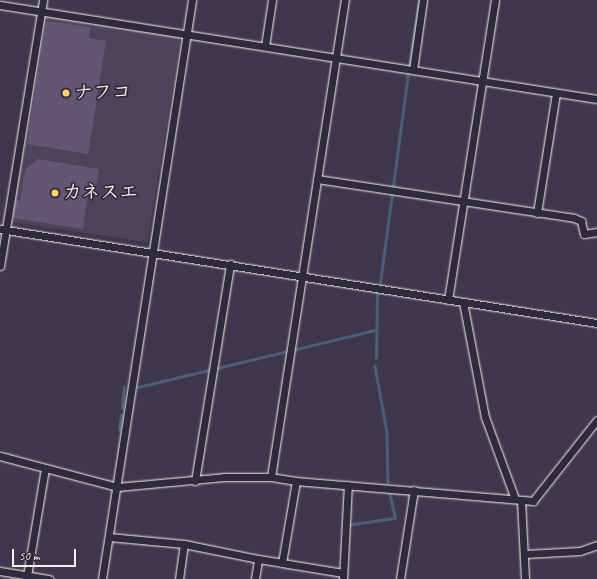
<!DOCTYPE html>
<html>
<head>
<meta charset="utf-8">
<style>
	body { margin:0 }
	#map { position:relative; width:597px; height:579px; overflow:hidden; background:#3f374d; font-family:Caveat,"Klee One",sans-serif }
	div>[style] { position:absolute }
	.built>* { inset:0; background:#4d445b }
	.stream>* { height:2.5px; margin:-1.25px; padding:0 1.25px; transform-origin:1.25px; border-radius:1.25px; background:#4c5f77 }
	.building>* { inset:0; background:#635672 }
	.roads { filter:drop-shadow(0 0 1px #f4f1e8) drop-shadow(0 0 1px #f4f1e8) }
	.street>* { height:7px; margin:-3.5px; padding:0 3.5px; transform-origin:3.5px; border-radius:3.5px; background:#2f2a3d }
	.dots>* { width:11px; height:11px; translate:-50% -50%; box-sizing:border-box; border:2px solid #2f2a3d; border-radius:50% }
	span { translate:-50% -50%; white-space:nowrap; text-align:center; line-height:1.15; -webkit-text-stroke:3.5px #2f2a3d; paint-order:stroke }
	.poi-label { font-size:19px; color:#f4f1e8; font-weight:700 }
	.left { translate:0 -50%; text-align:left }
	.scale { position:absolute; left:12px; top:549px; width:64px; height:18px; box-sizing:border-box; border:2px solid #f4f1e8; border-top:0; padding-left:5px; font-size:12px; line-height:14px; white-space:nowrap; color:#f4f1e8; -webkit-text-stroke:3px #2f2a3d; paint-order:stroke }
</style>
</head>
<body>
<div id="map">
	<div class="built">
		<div style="clip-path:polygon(45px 15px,179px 36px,181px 39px,147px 242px,11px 222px)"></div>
	</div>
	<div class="stream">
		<div style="left:409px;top:66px;width:67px;rotate:-81.4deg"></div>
		<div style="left:380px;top:283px;width:212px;rotate:-82.4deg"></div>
		<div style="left:376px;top:358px;width:65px;rotate:-89.1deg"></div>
		<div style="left:375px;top:366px;width:67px;rotate:79.7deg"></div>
		<div style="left:387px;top:432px;width:50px;rotate:88.9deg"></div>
		<div style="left:138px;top:387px;width:244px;rotate:-13.5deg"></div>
		<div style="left:122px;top:408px;width:21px;rotate:-85deg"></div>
		<div style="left:119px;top:430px;width:15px;rotate:-82deg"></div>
		<div style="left:346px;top:525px;width:49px;rotate:-8.1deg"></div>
		<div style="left:395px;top:518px;width:28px;rotate:-103deg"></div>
	</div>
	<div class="building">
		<div style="clip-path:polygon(46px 21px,90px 27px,89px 38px,106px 41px,88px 154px,27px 144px)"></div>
		<div style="clip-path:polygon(38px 159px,99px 169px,96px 186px,89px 185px,83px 229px,13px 218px,16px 200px,20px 201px,25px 170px)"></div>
	</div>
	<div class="roads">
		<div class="street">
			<div style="left:0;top:5px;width:604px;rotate:8.95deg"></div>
			<div style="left:265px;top:46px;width:47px;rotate:-81.3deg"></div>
			<div style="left:413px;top:70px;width:71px;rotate:-81.9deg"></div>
			<div style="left:317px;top:179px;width:260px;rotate:8.6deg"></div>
			<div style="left:574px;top:218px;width:8px;rotate:23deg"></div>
			<div style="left:581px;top:221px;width:13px;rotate:77deg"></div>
			<div style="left:584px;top:234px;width:13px;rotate:-9deg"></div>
			<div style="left:537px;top:213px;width:121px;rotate:-81deg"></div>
			<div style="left:0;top:229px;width:604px;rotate:8.95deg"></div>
			<div style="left:0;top:266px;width:269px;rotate:-80.8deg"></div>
			<div style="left:448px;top:300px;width:304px;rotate:-81.1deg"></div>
			<div style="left:463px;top:302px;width:117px;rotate:79.2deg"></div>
			<div style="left:485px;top:417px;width:87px;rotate:69.9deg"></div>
			<div style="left:0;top:456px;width:121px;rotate:14.8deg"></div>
			<div style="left:117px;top:487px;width:107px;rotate:-5.3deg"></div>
			<div style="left:224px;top:477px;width:47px"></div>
			<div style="left:195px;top:481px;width:220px;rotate:-80.8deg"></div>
			<div style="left:296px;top:481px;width:238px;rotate:4.8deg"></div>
			<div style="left:533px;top:501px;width:103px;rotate:-51.7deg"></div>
			<div style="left:521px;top:500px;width:79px;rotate:87.1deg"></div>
			<div style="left:109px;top:537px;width:75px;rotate:5.3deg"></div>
			<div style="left:184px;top:544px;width:76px;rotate:11.5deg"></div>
			<div style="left:525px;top:554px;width:55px;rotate:-3.1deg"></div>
			<div style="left:580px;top:551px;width:18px;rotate:-19deg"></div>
			<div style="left:282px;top:563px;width:62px;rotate:9.3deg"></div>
			<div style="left:0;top:571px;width:50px;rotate:9.3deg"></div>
			<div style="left:27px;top:576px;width:109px;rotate:-80.5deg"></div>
			<div style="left:102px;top:579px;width:586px;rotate:-81.16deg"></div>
			<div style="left:179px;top:579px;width:35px;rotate:-82deg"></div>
			<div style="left:255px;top:579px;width:20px;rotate:-81deg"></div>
			<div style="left:258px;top:559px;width:24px;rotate:9deg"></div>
			<div style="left:282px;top:563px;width:83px;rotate:-80.3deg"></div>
			<div style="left:296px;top:481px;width:25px;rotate:-171deg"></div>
			<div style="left:271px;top:477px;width:483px;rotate:-81.2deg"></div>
			<div style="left:343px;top:579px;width:94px;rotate:-87deg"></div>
			<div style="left:400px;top:579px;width:90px;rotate:-81.1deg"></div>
		</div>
	</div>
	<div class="dots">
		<div style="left:66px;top:93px;background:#ffd166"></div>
		<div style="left:55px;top:193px;background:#ffd166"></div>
	</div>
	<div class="poi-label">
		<span class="left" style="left:74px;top:93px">ナフコ</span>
		<span class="left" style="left:63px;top:193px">カネスエ</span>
	</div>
	<div class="scale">50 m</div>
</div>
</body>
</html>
